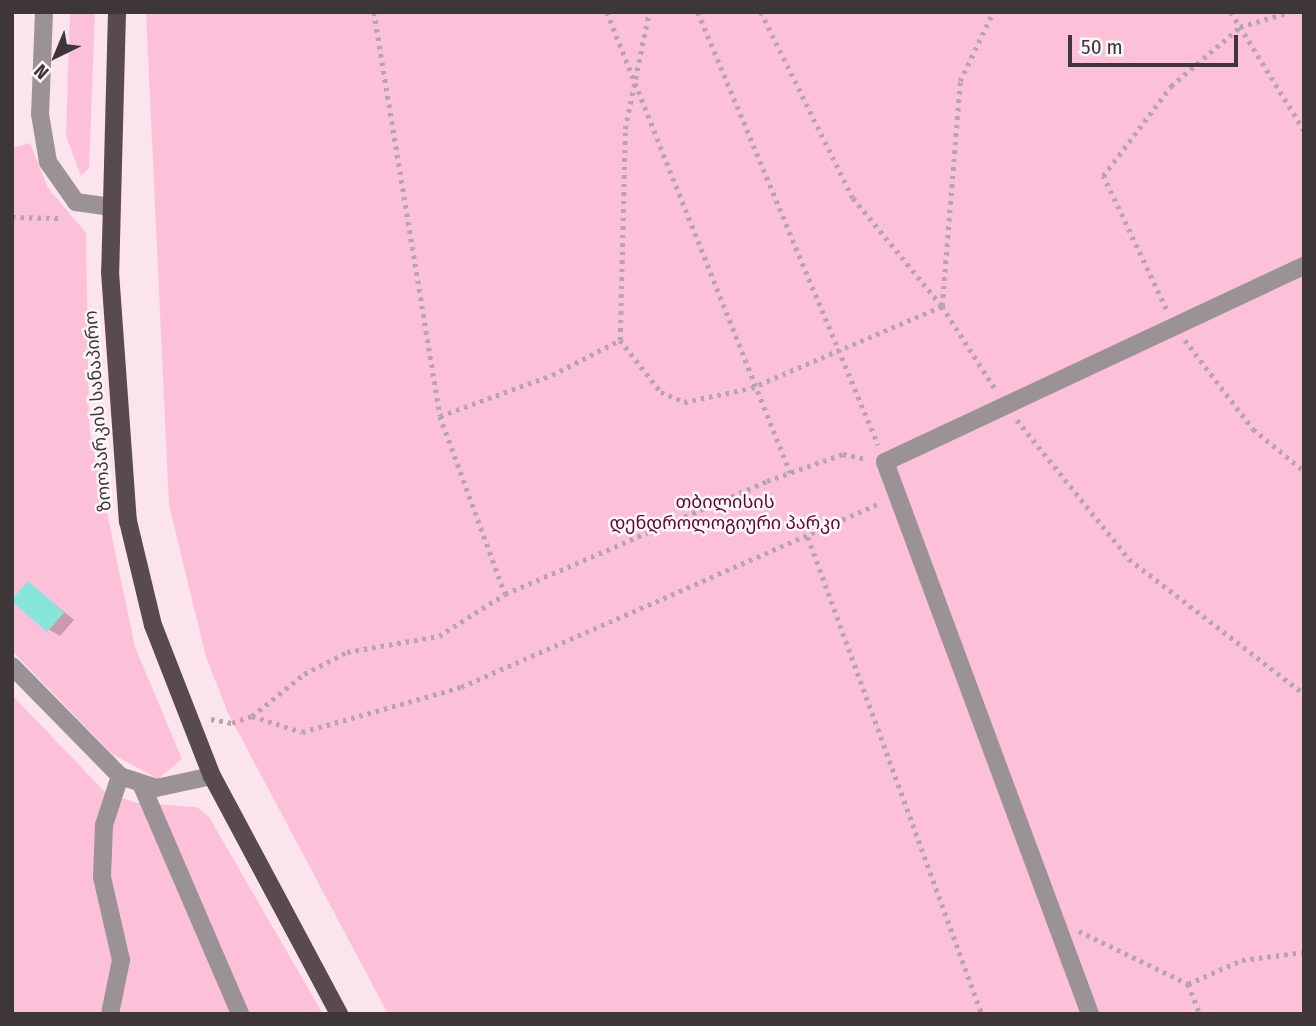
<!DOCTYPE html>
<html>
<head>
<meta charset="utf-8">
<style>
	body { margin:0 }
	#map { position:relative; width:1316px; height:1026px; overflow:hidden; background:#fbe4ec; font-family:"Fira Sans Condensed","Noto Sans Georgian",sans-serif }
	div>[style] { position:absolute }
	.green>* { inset:0; background:#fcc1d8 }
	.shadow>* { inset:0; background:#0003 }
	.building>* { inset:0; background:#86e6db; transform-origin:0 0 }
	.path>* { height:4.5px; margin-top:-2.25px; transform-origin:0; background:repeating-linear-gradient(90deg,#b7a5ab 0 3.5px,transparent 0 8.5px) }
	.minor>* { height:18px; margin:-9px; padding:0 9px; transform-origin:9px; border-radius:9px; background:#9b9295 }
	.major>* { height:18px; margin:-9px; padding:0 9px; transform-origin:9px; border-radius:9px; background:#594a4f }
	span { translate:-50% -50%; white-space:nowrap; text-align:center; line-height:1.15; -webkit-text-stroke:5px #fff6f9; paint-order:stroke }
	.street-label { font-size:18px; color:#3f3639 }
	.park-label { font-size:18px; color:#5b0535 }
	.frame { position:absolute; inset:0; border:14px solid #3f3639; pointer-events:none }
	.north { position:absolute; left:21px; top:21px; width:70px; height:70px; -webkit-text-stroke:5px #fff6f9; paint-order:stroke; rotate:223deg; font-size:19px; font-weight:700; line-height:28px; text-align:center; color:#3f3639 }
	.north::after { content:''; display:block; margin:auto; width:24px; height:32px; background:#3f3639; clip-path:polygon(50% 0,100% 100%,50% 72%,0 100%) }
	.scale { position:absolute; left:1068px; top:35px; width:170px; height:32px; box-sizing:border-box; border:4px solid #3f3639; border-top:0; padding-left:9px; font-size:21px; line-height:24px; white-space:nowrap; color:#3f3639; -webkit-text-stroke:5px #fff6f9; paint-order:stroke }
</style>
</head>
<body>
<div id="map">
	<div class="green">
		<div style="clip-path:polygon(70px 12px,95px 12px,89px 168px,81px 176px,66px 136px)"></div>
		<div style="clip-path:polygon(146px 12px,1304px 12px,1304px 1014px,388px 1014px,228px 713px,206px 657px,169px 505px)"></div>
		<div style="clip-path:polygon(30px 143px,48px 188px,86px 233px,89px 427px,135px 647px,182px 759px,158px 779px,112px 754px,12px 651px,12px 148px)"></div>
		<div style="clip-path:polygon(12px 695px,105px 792px,137px 803px,197px 807px,209px 817px,323px 1014px,12px 1014px)"></div>
	</div>
	<div class="shadow">
		<div style="clip-path:polygon(29px 583px,74px 620px,60px 636px,48px 629px)"></div>
	</div>
	<div class="building">
		<div style="left:28px;top:581px;width:48px;height:26px;rotate:41deg"></div>
	</div>
	<div class="path">
		<div style="left:374px;top:12px;width:409px;rotate:80.7deg"></div>
		<div style="left:440px;top:416px;width:189px;rotate:69.9deg"></div>
		<div style="left:607px;top:12px;width:496px;rotate:68.3deg"></div>
		<div style="left:698px;top:12px;width:469px;rotate:67.4deg"></div>
		<div style="left:761px;top:12px;width:208px;rotate:63.7deg"></div>
		<div style="left:853px;top:198px;width:140px;rotate:50.5deg"></div>
		<div style="left:942px;top:306px;width:100px;rotate:57.3deg"></div>
		<div style="left:1231px;top:12px;width:139px;rotate:58.3deg"></div>
		<div style="left:12px;top:217px;width:47px;rotate:1.2deg"></div>
		<div style="left:1166px;top:309px;width:147px;rotate:-115.3deg"></div>
		<div style="left:1103px;top:176px;width:113px;rotate:-52.9deg"></div>
		<div style="left:1171px;top:86px;width:91px;rotate:-40.5deg"></div>
		<div style="left:1240px;top:27px;width:51px;rotate:-17deg"></div>
		<div style="left:620px;top:340px;width:66px;rotate:51.7deg"></div>
		<div style="left:661px;top:392px;width:25px;rotate:23deg"></div>
		<div style="left:684px;top:402px;width:68px;rotate:-11.8deg"></div>
		<div style="left:751px;top:388px;width:208px;rotate:-23.2deg"></div>
		<div style="left:942px;top:306px;width:226px;rotate:-85.4deg"></div>
		<div style="left:960px;top:81px;width:76px;rotate:-64.4deg"></div>
		<div style="left:1185px;top:340px;width:112px;rotate:52.6deg"></div>
		<div style="left:1253px;top:429px;width:66px;rotate:39.5deg"></div>
		<div style="left:440px;top:416px;width:119px;rotate:-20.1deg"></div>
		<div style="left:552px;top:375px;width:76px;rotate:-27.2deg"></div>
		<div style="left:620px;top:340px;width:211px;rotate:-88.6deg"></div>
		<div style="left:625px;top:129px;width:119px;rotate:-78.4deg"></div>
		<div style="left:1017px;top:420px;width:179px;rotate:51.1deg"></div>
		<div style="left:1129px;top:559px;width:221px;rotate:37.6deg"></div>
		<div style="left:808px;top:537px;width:508px;rotate:69.96deg"></div>
		<div style="left:252px;top:716px;width:52px;rotate:17.7deg"></div>
		<div style="left:302px;top:732px;width:165px;rotate:-15.8deg"></div>
		<div style="left:461px;top:687px;width:459px;rotate:-23.7deg"></div>
		<div style="left:211px;top:719px;width:21px;rotate:11deg"></div>
		<div style="left:232px;top:723px;width:21px;rotate:-19deg"></div>
		<div style="left:252px;top:716px;width:67px;rotate:-38.9deg"></div>
		<div style="left:304px;top:674px;width:48px;rotate:-27.1deg"></div>
		<div style="left:347px;top:652px;width:93px;rotate:-9.9deg"></div>
		<div style="left:439px;top:636px;width:78px;rotate:-32.5deg"></div>
		<div style="left:505px;top:594px;width:285px;rotate:-23.3deg"></div>
		<div style="left:767px;top:481px;width:81px;rotate:-19.6deg"></div>
		<div style="left:843px;top:454px;width:24px;rotate:12deg"></div>
		<div style="left:1079px;top:931px;width:121px;rotate:25.9deg"></div>
		<div style="left:1188px;top:984px;width:32px;rotate:68deg"></div>
		<div style="left:1188px;top:984px;width:59px;rotate:-24deg"></div>
		<div style="left:1242px;top:960px;width:63px;rotate:-7.4deg"></div>
	</div>
	<div class="minor">
		<div style="left:44px;top:12px;width:102px;rotate:92.2deg"></div>
		<div style="left:40px;top:114px;width:49px;rotate:80.5deg"></div>
		<div style="left:48px;top:162px;width:49px;rotate:55deg"></div>
		<div style="left:76px;top:202px;width:34px;rotate:8deg"></div>
		<div style="left:12px;top:666px;width:154px;rotate:45.5deg"></div>
		<div style="left:120px;top:776px;width:38px;rotate:18deg"></div>
		<div style="left:156px;top:788px;width:57px;rotate:-12.1deg"></div>
		<div style="left:142px;top:786px;width:248px;rotate:66.7deg"></div>
		<div style="left:110px;top:1014px;width:55px;rotate:-78.5deg"></div>
		<div style="left:121px;top:960px;width:85px;rotate:-102.9deg"></div>
		<div style="left:102px;top:877px;width:52px;rotate:-87.8deg"></div>
		<div style="left:104px;top:825px;width:52px;rotate:-71.9deg"></div>
		<div style="left:1090px;top:1014px;width:589px;rotate:-110.37deg"></div>
		<div style="left:885px;top:462px;width:463px;rotate:-25.1deg"></div>
	</div>
	<div class="major">
		<div style="left:117px;top:12px;width:260px;rotate:91.5deg"></div>
		<div style="left:110px;top:272px;width:250px;rotate:85.9deg"></div>
		<div style="left:128px;top:521px;width:107px;rotate:76.5deg"></div>
		<div style="left:153px;top:625px;width:162px;rotate:68.7deg"></div>
		<div style="left:212px;top:776px;width:270px;rotate:61.9deg"></div>
	</div>
	<div class="street-label">
		<span style="left:98px;top:411px;rotate:-94deg">ზოოპარკის სანაპირო</span>
	</div>
	<div class="park-label">
		<span style="left:725px;top:513px">თბილისის<br>დენდროლოგიური პარკი</span>
	</div>
	<div class="frame"></div>
	<div class="north">N</div>
	<div class="scale">50 m</div>
</div>
</body>
</html>
